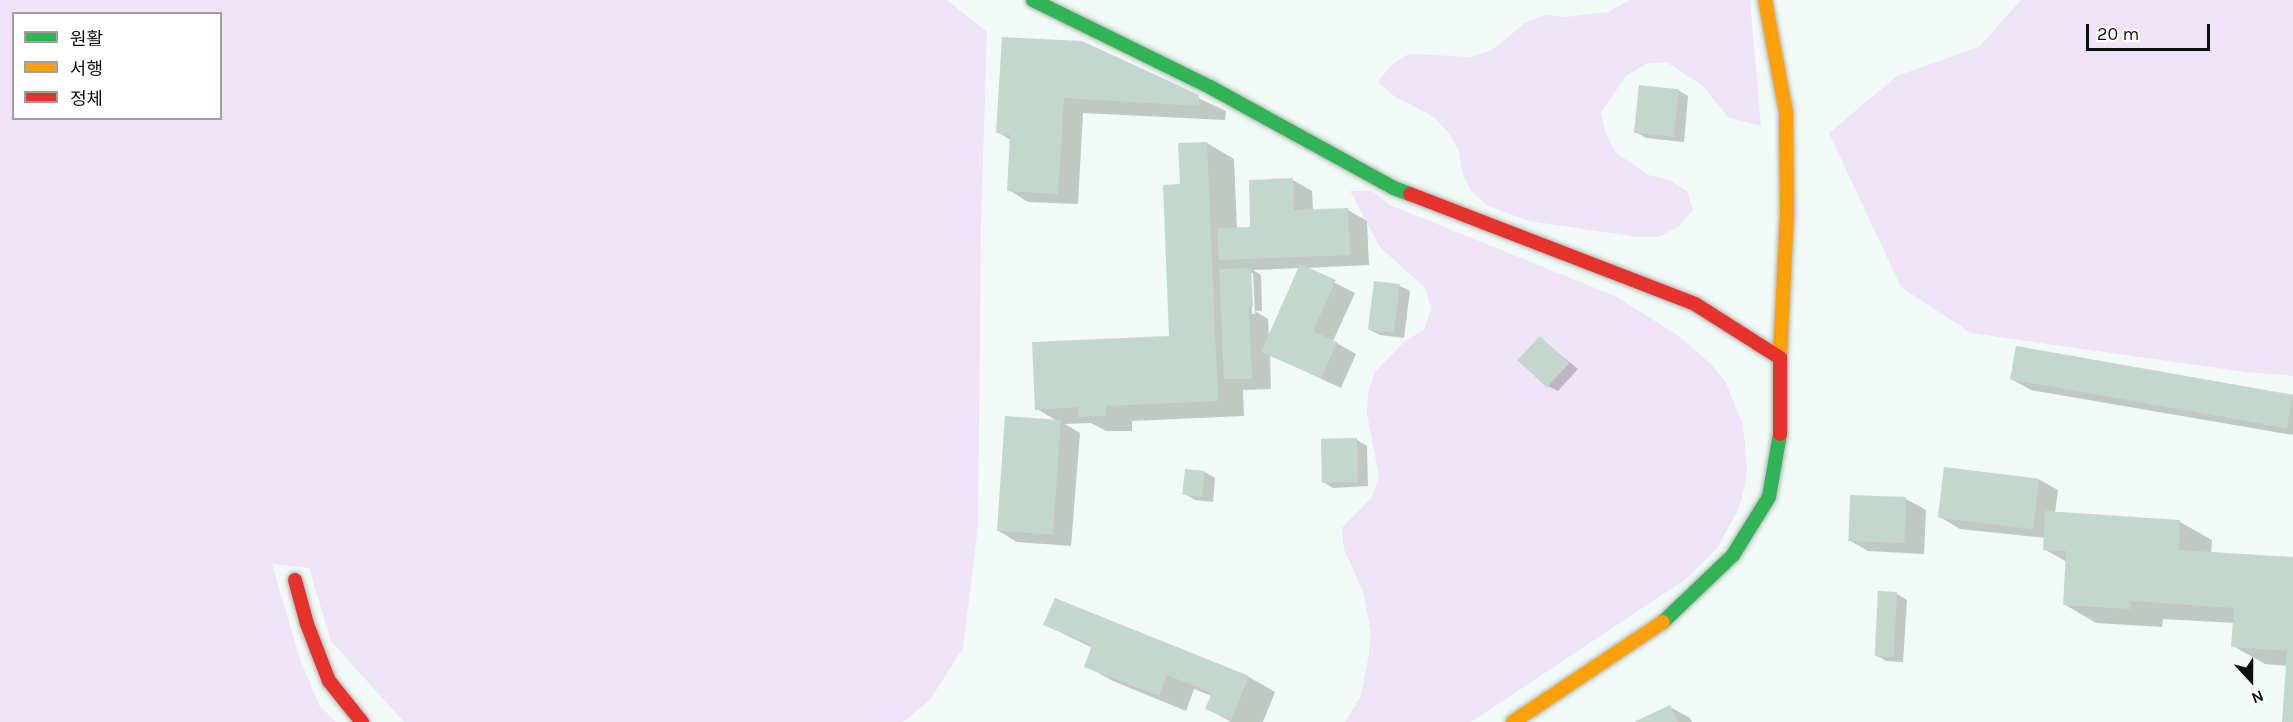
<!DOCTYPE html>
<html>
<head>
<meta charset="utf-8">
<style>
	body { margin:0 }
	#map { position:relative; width:2293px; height:722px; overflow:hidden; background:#f1faf6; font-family:Karla,"Noto Sans KR",sans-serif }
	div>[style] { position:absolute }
	.green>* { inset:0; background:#eee3f7 }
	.shadow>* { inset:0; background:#0003 }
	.building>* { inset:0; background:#c3d7ce; transform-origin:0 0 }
	.roads { filter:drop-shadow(0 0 2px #aeb5b2) drop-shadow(0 0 2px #aeb5b2) }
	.fast>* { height:14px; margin:-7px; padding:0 7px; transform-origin:7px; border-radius:7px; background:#30b455 }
	.slow>* { height:14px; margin:-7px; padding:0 7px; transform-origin:7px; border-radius:7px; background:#ff9f0a }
	.jam>* { height:14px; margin:-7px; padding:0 7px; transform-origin:7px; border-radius:7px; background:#e5322d }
	span { translate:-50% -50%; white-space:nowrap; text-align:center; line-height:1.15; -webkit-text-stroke:5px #fff; paint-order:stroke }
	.legend { position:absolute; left:12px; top:12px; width:210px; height:108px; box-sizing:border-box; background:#fff; border:2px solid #9da09f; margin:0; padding:8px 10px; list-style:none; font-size:18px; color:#0b110e }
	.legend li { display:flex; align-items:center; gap:12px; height:30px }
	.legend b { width:30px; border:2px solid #9da09f }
	.north { position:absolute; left:2221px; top:650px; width:60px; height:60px; -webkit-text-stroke:4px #fff; paint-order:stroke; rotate:159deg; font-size:16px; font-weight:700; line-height:24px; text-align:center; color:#0b110e }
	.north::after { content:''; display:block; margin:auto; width:21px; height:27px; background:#0b110e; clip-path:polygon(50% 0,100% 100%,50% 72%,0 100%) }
	.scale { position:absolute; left:2086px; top:24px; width:124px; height:27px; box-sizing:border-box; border:3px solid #0b110e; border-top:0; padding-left:8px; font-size:18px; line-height:21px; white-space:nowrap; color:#0b110e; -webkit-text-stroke:4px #fff; paint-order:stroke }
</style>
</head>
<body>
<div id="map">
	<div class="green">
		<div style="clip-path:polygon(evenodd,0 0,947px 0,987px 32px,981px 222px,978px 527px,963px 648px,930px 700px,903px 722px,404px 722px,331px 641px,309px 568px,272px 564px,300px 659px,319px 705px,336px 722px,0 722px,0 0,14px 14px,220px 14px,220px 118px,14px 118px,14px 14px)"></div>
		<div style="clip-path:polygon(1629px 0,1750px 0,1761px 126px,1729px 118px,1702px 85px,1666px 62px,1645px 64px,1626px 76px,1601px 112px,1605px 132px,1615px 152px,1648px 175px,1669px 180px,1687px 191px,1693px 210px,1679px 226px,1659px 237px,1638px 237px,1529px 221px,1488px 206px,1471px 191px,1462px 172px,1459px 151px,1448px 132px,1434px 117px,1394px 96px,1378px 82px,1391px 65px,1409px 54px,1471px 57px,1492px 50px,1525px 23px,1546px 15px,1566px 17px,1608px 12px)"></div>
		<div style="clip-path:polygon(2021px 0,2293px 0,2293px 376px,2246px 372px,1971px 333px,1901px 287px,1829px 133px,1897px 76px,1979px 47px)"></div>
		<div style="clip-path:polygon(1350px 191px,1372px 191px,1390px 205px,1615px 296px,1680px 337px,1713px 366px,1726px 383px,1743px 425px,1747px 468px,1744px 489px,1738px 510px,1717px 548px,1686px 579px,1471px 722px,1345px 722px,1361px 696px,1369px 654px,1371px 632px,1363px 591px,1344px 549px,1342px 528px,1372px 497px,1379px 476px,1367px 414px,1368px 393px,1375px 372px,1405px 341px,1424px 330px,1431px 309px,1426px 289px,1380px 247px)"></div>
	</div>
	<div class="shadow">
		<div style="clip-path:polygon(1081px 43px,1226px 111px,1225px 120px,1083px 113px,1078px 204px,1028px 202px,1009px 190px,1012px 141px,998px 132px)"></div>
		<div style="clip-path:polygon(1678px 90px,1688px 96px,1684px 142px,1646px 138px,1636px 132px)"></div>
		<div style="clip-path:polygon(evenodd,1207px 143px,1234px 159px,1237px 229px,1252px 229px,1293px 180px,1312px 191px,1313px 211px,1348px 210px,1367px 221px,1369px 265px,1305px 268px,1355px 293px,1333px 341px,1356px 354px,1341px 388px,1270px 355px,1271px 389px,1243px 390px,1244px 416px,1132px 421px,1132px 431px,1106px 431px,1091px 423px,1065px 424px,1080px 433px,1071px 546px,1017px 542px,997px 530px,1059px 422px,1037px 409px,1171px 337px,1182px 185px,1207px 143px,1300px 268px,1269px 338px,1268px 319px,1255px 311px,1262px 311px,1261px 275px,1253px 270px,1300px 268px,1207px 143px,1250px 273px,1253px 273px,1255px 314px,1252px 314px,1250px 273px)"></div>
		<div style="clip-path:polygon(1375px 283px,1400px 286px,1410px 291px,1404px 338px,1380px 335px,1370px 330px)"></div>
		<div style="clip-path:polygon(1540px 338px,1578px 369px,1558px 391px,1548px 386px)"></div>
		<div style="clip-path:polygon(2011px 379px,2293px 395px,2293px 435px,2031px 390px)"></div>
		<div style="clip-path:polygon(1357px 440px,1367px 446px,1368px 486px,1333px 488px,1323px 482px)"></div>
		<div style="clip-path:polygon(1205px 472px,1215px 478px,1213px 502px,1195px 500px,1185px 494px)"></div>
		<div style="clip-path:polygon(2038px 479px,2058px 490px,2055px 513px,2180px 522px,2212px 540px,2211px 553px,2293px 559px,2293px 722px,2283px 722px,2287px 666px,2265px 664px,2233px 646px,2235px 623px,2163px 619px,2162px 627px,2096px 623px,2064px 604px,2067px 562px,2044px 549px,2045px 538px,1960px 529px,1940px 517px)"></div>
		<div style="clip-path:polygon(1851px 496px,1906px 499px,1926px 510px,1924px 554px,1868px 551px,1849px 540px)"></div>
		<div style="clip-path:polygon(1880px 592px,1897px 594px,1907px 600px,1903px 662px,1886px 661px,1876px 655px)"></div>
		<div style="clip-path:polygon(1045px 625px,1249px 677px,1275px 692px,1263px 722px,1231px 722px,1207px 708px,1212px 696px,1194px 689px,1186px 711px,1113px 681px,1086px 666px,1093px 648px)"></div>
		<div style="clip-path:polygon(1670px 707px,1690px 718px,1692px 722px,1638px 722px)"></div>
	</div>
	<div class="building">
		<div style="clip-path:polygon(1002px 37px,1082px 41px,1199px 95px,1199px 106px,1064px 98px,1058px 194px,1007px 191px,1010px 135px,996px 133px)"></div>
		<div style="left:1639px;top:85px;width:40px;height:48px;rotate:6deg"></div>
		<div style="clip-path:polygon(1207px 142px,1218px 401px,1106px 406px,1106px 416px,1078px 417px,1078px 407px,1035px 410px,1032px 342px,1169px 336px,1163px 185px,1180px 184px,1178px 143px)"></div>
		<div style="clip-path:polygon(1293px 178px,1294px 210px,1348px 208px,1350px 255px,1219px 260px,1217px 228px,1250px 227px,1249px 180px)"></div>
		<div style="clip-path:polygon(1300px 264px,1336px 280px,1313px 331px,1337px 342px,1321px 378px,1261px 352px)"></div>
		<div style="clip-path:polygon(1251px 268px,1253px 306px,1249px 306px,1252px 379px,1224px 379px,1219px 269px)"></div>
		<div style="left:1374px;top:281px;width:26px;height:49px;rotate:7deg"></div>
		<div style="left:1540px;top:336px;width:40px;height:33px;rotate:43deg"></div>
		<div style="left:2016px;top:346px;width:281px;height:34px;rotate:10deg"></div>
		<div style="left:1005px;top:416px;width:56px;height:115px;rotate:4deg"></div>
		<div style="left:1357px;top:438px;width:44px;height:36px;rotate:89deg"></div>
		<div style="left:1944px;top:467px;width:96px;height:51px;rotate:7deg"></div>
		<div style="left:1185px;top:469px;width:20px;height:26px;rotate:6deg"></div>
		<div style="left:1850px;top:495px;width:56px;height:46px;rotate:2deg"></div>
		<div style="clip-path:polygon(2045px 511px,2180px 520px,2179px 550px,2293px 557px,2293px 722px,2282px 722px,2287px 651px,2231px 647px,2234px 608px,2131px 601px,2131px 609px,2063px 605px,2066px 551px,2043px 550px)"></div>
		<div style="left:1878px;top:591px;width:19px;height:65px;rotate:3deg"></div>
		<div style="clip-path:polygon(1055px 598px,1249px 676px,1231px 720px,1205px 709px,1212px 693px,1167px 675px,1159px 696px,1084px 667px,1092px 645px,1043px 625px)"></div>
		<div style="clip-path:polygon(1670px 705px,1678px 722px,1634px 722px)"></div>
	</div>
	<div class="roads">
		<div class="fast">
			<div style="left:1033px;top:0;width:197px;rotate:26.2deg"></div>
			<div style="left:1210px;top:87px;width:210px;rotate:28.8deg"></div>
			<div style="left:1394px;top:188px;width:17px;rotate:21deg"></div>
			<div style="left:1663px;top:622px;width:97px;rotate:-43.7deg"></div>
			<div style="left:1733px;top:555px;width:68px;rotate:-58.2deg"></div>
			<div style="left:1769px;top:497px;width:64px;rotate:-80.1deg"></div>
		</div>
		<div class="slow">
			<div style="left:1765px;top:0;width:114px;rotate:79.4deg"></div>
			<div style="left:1786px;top:112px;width:101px;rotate:89.4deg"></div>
			<div style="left:1787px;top:213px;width:145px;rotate:92.8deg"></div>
			<div style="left:1513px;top:722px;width:180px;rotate:-33.7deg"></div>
		</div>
		<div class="jam">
			<div style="left:1410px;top:194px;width:305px;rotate:21.1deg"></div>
			<div style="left:1695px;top:304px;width:101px;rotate:32.4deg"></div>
			<div style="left:1780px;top:358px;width:76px;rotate:90deg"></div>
			<div style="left:295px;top:580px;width:46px;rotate:74.7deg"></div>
			<div style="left:307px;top:624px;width:61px;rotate:68.9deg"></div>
			<div style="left:329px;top:681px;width:53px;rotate:51.2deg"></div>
		</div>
	</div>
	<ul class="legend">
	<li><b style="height:8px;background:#30b455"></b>원활</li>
	<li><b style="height:8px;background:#ff9f0a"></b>서행</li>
	<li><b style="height:8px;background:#e5322d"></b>정체</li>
	</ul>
	<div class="north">N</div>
	<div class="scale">20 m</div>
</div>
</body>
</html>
